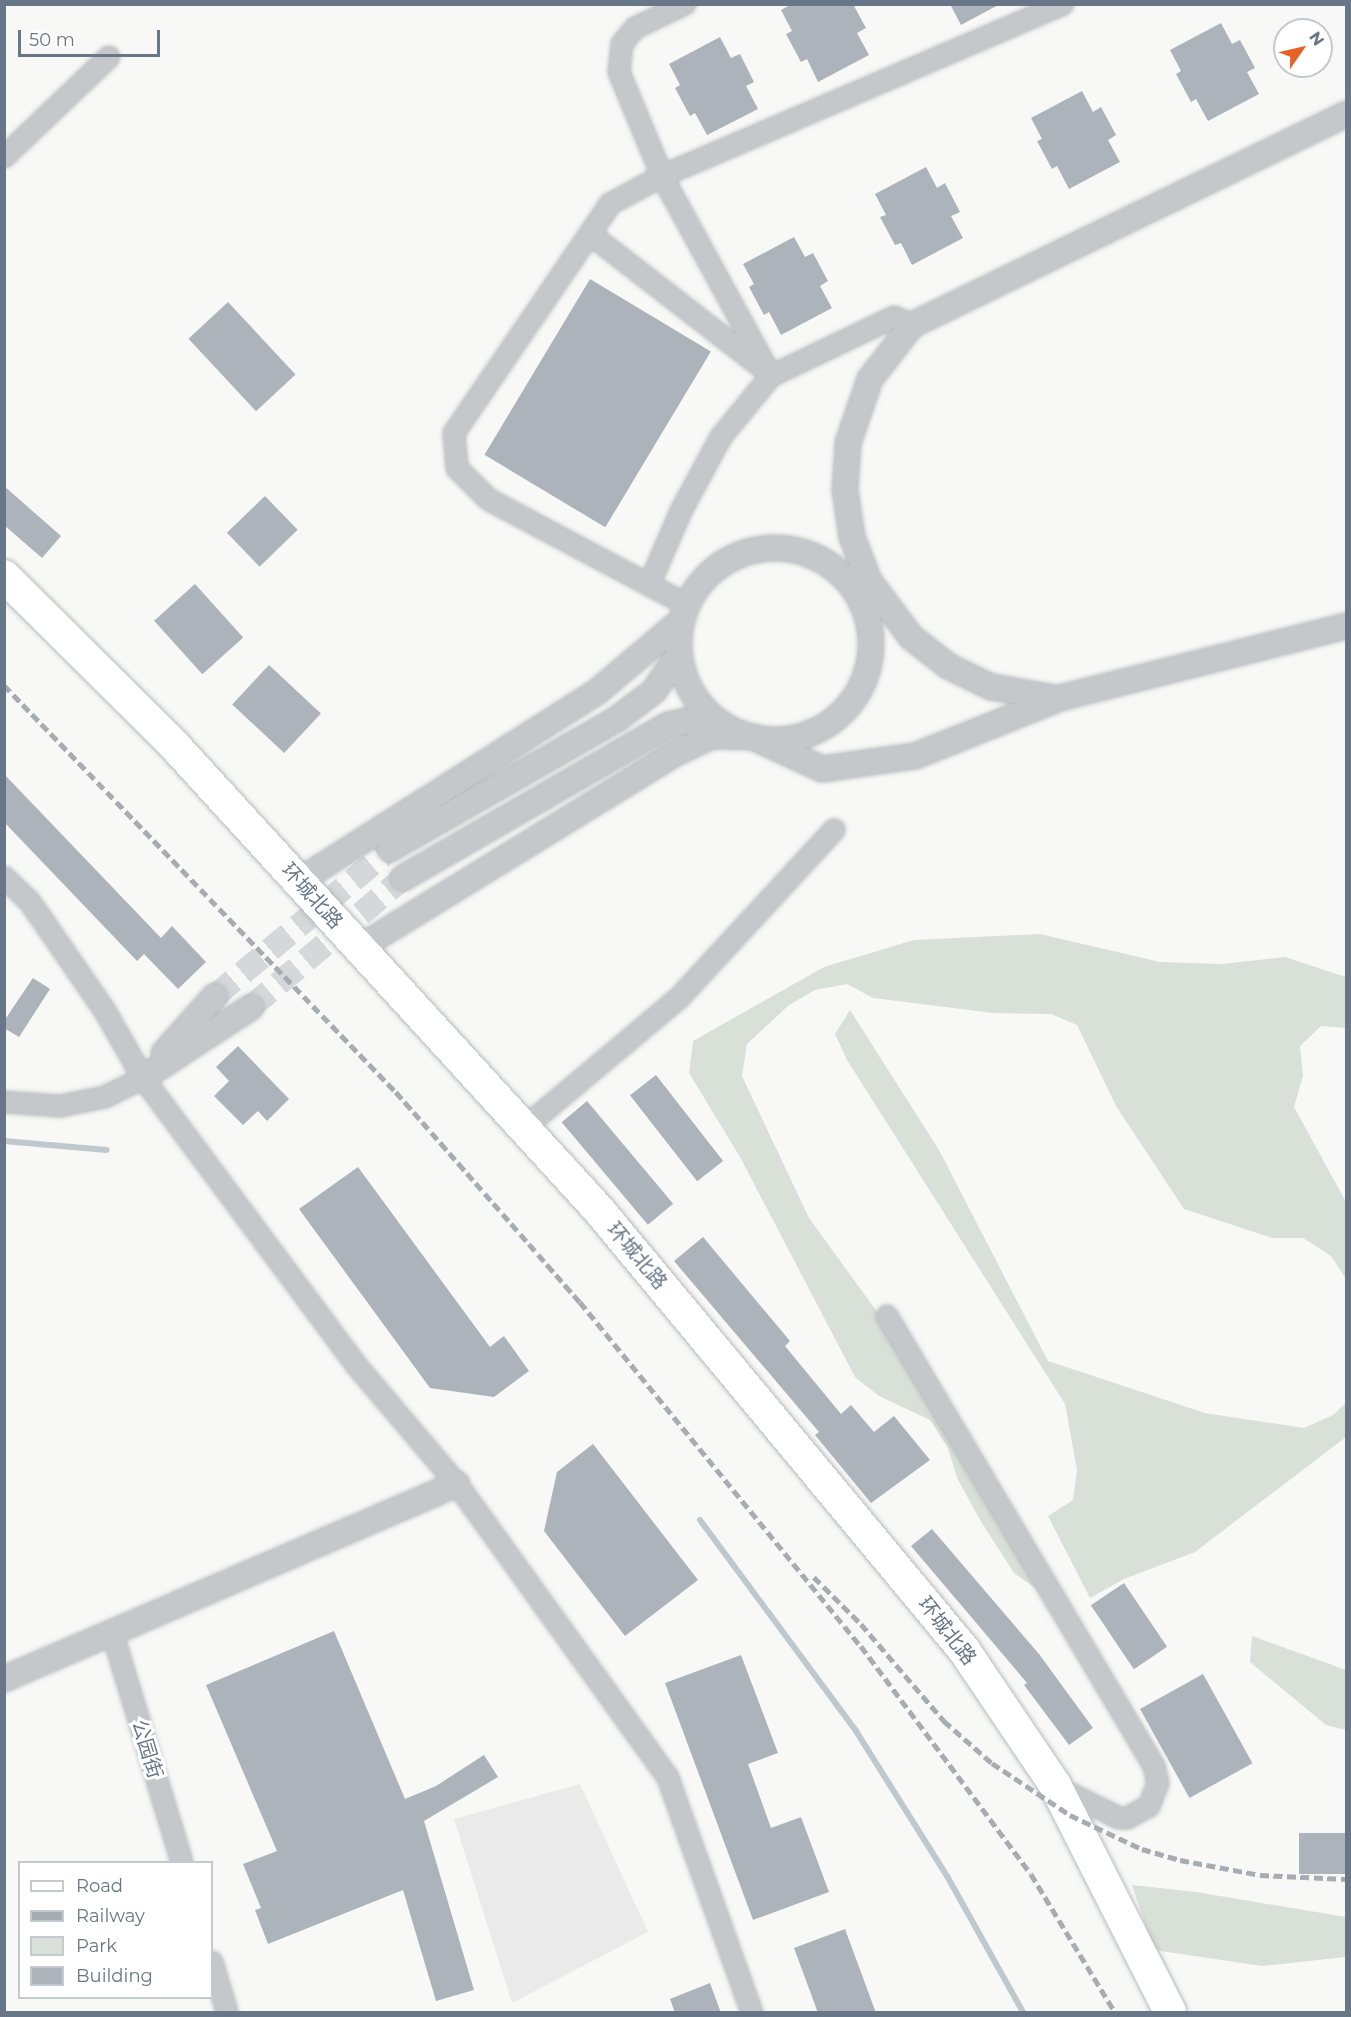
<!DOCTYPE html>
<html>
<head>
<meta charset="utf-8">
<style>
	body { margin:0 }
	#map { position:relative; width:1351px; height:2017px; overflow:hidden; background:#f8f9f6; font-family:Montserrat,"Noto Sans SC",sans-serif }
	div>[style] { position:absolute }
	.built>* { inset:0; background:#e9eae9 }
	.green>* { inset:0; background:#d9e0d7 }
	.stream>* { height:6px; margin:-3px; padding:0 3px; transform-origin:3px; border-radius:3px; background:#bec8cd }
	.building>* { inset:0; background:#acb3ba; transform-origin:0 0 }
	.tertiary-tunnel>* { height:24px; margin-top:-12px; transform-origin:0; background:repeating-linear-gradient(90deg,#d4d8da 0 24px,transparent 0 36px) }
	.roads { filter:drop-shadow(0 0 2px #b7bbbf) drop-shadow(0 0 2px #b7bbbf) }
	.minor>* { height:20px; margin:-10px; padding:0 10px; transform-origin:10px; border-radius:10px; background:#c4c8cb }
	.tertiary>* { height:24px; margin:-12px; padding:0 12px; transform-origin:12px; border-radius:12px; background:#c4c8cb }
	.tertiary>.ring { margin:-12px; padding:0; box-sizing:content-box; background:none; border:24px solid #c4c8cb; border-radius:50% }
	.primary>* { height:32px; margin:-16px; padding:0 16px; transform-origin:16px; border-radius:16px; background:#fff }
	.rail>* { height:4.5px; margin-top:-2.25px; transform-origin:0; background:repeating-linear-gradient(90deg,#a6acb2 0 9px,transparent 0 13.5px) }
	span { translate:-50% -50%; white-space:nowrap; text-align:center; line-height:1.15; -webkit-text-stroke:6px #fff; paint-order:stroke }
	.street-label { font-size:20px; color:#677787 }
	.frame { position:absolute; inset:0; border:6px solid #677787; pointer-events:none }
	.legend { position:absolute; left:18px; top:1861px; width:195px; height:138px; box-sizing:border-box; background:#fff; border:2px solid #c2c9cf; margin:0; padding:8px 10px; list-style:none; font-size:18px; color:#677787 }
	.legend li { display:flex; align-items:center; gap:12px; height:30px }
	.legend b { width:30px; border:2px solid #c2c9cf }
	.north { position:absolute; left:1273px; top:18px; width:60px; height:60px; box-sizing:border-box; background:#fff; border:2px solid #c2c9cf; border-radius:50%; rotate:56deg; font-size:16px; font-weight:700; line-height:24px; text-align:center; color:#677787 }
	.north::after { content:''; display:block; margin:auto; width:21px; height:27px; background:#e76227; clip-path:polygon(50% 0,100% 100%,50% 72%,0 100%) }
	.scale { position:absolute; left:18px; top:30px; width:142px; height:27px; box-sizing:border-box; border:3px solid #677787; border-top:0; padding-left:8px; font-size:18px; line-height:21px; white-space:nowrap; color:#677787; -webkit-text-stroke:4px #fff; paint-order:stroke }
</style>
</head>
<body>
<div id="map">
	<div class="built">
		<div style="clip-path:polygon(580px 1784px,648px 1932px,512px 2003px,454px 1819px)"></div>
	</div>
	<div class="green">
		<div style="clip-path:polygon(1040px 934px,1160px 962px,1222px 964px,1285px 957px,1346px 977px,1346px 1028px,1321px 1026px,1300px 1046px,1303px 1076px,1294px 1107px,1346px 1202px,1346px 1279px,1331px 1256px,1303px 1238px,1272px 1238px,1184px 1209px,1116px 1106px,1077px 1025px,1051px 1014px,993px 1013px,873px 998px,847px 984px,815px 990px,789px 1005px,747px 1044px,742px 1076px,809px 1218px,883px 1320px,1037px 1577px,1038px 1590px,1014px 1573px,980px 1520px,957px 1478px,948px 1448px,930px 1420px,879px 1396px,855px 1377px,740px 1157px,689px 1073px,693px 1041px,824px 967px,914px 940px)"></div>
		<div style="clip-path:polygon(850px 1010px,939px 1150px,1048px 1361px,1205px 1413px,1304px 1428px,1333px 1415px,1346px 1403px,1346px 1437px,1195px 1552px,1124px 1579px,1090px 1598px,1048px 1516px,1073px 1500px,1077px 1470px,1065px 1404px,847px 1060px,835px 1034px)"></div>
		<div style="clip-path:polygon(1252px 1636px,1346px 1670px,1346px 1730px,1326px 1725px,1250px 1662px)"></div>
		<div style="clip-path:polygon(1132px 1885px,1196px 1892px,1346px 1917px,1346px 1957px,1262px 1966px,1154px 1950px)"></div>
	</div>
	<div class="stream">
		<div style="left:4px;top:1141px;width:103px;rotate:5deg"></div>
		<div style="left:700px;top:1520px;width:262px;rotate:53.5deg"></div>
		<div style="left:856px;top:1731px;width:171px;rotate:57.9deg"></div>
		<div style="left:947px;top:1876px;width:156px;rotate:60.8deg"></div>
	</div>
	<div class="building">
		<div style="clip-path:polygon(792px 4px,853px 4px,866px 28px,857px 33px,869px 55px,818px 82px,807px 59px,801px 62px,786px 34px,792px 31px,781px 10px)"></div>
		<div style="clip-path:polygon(950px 4px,1000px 4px,961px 25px)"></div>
		<div style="clip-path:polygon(1221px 23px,1232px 44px,1240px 40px,1255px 68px,1247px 72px,1259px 94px,1208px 121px,1196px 99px,1191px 102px,1176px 74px,1181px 71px,1170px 50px)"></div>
		<div style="clip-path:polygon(720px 37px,731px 58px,740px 54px,754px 82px,746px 86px,758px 109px,707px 135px,695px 113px,690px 116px,675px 88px,680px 85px,669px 64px)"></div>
		<div style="clip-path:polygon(1082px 91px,1093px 112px,1101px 107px,1116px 135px,1108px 140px,1120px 162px,1069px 189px,1057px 166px,1052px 169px,1037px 141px,1042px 139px,1031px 118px)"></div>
		<div style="clip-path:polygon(926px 167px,937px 188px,945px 183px,960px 212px,951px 216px,963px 238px,912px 265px,901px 243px,895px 245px,880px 217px,886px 215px,875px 194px)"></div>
		<div style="clip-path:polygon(794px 237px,805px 257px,813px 253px,828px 281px,820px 286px,832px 308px,781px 335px,769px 312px,764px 315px,749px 287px,754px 284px,743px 264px)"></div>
		<div style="left:590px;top:279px;width:141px;height:205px;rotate:31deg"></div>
		<div style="left:228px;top:302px;width:99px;height:54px;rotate:47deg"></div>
		<div style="clip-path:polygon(4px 486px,61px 536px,42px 558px,4px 525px)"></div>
		<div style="left:265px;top:496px;width:47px;height:53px;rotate:46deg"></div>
		<div style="left:195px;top:584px;width:72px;height:55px;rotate:48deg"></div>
		<div style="left:269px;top:665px;width:71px;height:54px;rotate:43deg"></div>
		<div style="clip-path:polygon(4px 774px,161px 938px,172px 926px,206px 962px,178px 989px,144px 954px,137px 961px,4px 822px)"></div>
		<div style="clip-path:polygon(33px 978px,50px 989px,19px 1037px,4px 1028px,4px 1021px)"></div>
		<div style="clip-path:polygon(238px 1046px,289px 1099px,267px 1121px,258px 1111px,243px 1125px,214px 1096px,229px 1081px,216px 1067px)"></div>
		<div style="left:656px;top:1075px;width:109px;height:33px;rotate:52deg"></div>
		<div style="left:587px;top:1101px;width:134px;height:33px;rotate:50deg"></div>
		<div style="clip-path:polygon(358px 1167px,490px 1347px,504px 1336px,529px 1371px,494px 1397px,430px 1388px,299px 1209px)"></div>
		<div style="clip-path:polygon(703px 1237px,790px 1341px,785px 1346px,841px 1414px,851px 1405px,874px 1432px,894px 1416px,930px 1460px,871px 1503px,815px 1435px,819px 1432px,674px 1261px)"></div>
		<div style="clip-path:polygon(593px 1444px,698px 1580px,625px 1636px,544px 1531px,557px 1472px)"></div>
		<div style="clip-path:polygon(932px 1529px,1039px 1654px,1093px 1728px,1069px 1745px,1024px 1685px,1027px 1683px,911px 1546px)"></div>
		<div style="left:1124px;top:1583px;width:77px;height:40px;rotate:56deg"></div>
		<div style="clip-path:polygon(334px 1631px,405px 1799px,436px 1786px,484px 1755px,498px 1777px,424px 1821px,474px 1990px,436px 2001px,403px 1890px,268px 1944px,255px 1910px,261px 1908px,243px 1864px,277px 1851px,206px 1685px)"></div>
		<div style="clip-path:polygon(741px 1655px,778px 1753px,748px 1764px,771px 1828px,801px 1817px,829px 1892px,753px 1920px,665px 1683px)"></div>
		<div style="left:1203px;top:1674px;width:102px;height:72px;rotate:61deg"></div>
		<div style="left:1347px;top:1833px;width:41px;height:48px;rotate:90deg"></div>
		<div style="clip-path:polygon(845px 1929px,876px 2013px,818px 2013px,794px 1948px)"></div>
		<div style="clip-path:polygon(710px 1983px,721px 2013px,675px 2013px,670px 1999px)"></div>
	</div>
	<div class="tertiary-tunnel">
		<div style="left:215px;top:996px;width:229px;rotate:-40deg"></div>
		<div style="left:251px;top:1007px;width:199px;rotate:-40.3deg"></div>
	</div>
	<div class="roads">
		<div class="minor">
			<div style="left:685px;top:4px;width:55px;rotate:154.4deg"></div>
			<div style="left:635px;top:28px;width:21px;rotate:129deg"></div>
			<div style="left:622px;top:44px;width:28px;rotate:96deg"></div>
			<div style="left:619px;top:72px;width:113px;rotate:67.5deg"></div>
			<div style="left:662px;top:176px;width:228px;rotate:61.4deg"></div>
			<div style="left:4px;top:157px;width:145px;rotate:-43.6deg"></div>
			<div style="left:590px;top:234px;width:215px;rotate:37.8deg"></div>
			<div style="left:649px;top:585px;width:81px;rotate:-66.6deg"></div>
			<div style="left:681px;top:511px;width:84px;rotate:-61.6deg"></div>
			<div style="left:721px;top:437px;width:79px;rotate:-50.7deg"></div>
			<div style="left:771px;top:376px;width:136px;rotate:-25.6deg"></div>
			<div style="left:894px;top:317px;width:20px;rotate:24deg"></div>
			<div style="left:687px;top:605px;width:225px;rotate:-152deg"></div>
			<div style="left:488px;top:499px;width:44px;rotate:-135deg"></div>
			<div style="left:457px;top:468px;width:35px;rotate:-95deg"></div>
			<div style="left:454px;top:433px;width:277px;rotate:-55.7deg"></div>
			<div style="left:610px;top:204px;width:59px;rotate:-28.3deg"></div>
			<div style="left:662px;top:176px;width:436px;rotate:-23.2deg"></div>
			<div style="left:4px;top:877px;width:36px;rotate:44deg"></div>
			<div style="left:30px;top:902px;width:132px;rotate:55.5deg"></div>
			<div style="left:105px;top:1011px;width:77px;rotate:60.4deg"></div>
			<div style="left:143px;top:1078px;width:357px;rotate:53.4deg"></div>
			<div style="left:356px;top:1365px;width:156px;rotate:49.7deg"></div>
			<div style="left:457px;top:1484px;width:362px;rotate:54.3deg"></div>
			<div style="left:668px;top:1778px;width:249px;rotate:70.3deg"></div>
			<div style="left:4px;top:1102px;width:56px;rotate:4.1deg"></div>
			<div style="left:60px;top:1106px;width:46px;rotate:-11.3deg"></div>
			<div style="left:105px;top:1097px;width:42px;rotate:-26.6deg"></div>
			<div style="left:524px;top:1128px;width:202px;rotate:-40deg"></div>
			<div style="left:679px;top:998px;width:229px;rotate:-47.3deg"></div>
			<div style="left:887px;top:1316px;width:523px;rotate:59.32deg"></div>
			<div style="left:1154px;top:1766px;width:17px;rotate:77deg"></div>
			<div style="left:1158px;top:1783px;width:25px;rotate:111deg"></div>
			<div style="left:1149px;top:1806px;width:25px;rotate:151deg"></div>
			<div style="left:1127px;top:1818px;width:8px;rotate:180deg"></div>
			<div style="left:1119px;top:1818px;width:69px;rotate:-153.4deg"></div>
			<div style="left:113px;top:1635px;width:237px;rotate:73.1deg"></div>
			<div style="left:212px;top:1962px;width:52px;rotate:73.3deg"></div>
		</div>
		<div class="tertiary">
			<div class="ring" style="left:679px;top:548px;width:168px;height:168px"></div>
			<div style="left:1055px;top:698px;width:65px;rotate:-170.2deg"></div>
			<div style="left:991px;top:687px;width:48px;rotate:-154deg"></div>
			<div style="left:948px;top:666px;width:47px;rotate:-141.9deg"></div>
			<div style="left:911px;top:637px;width:70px;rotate:-126.9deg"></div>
			<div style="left:869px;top:581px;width:47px;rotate:-111.1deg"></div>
			<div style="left:852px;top:537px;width:48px;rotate:-98.5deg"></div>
			<div style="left:845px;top:490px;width:47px;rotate:-86.3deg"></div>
			<div style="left:848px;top:443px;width:68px;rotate:-71deg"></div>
			<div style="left:870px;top:379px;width:68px;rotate:-52.1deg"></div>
			<div style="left:912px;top:325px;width:483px;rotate:-25.9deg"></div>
			<div style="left:390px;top:849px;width:262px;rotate:-29.8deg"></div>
			<div style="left:617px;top:719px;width:46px;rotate:-37.1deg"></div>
			<div style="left:654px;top:691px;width:45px;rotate:-56deg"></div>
			<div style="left:403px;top:878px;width:306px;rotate:-30deg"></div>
			<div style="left:668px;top:725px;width:17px;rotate:-13deg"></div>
			<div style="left:685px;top:721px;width:37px;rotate:5deg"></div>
			<div style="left:299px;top:881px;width:353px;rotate:-32.4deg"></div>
			<div style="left:597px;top:692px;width:110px;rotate:-40.2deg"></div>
			<div style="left:359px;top:948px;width:370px;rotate:-31.6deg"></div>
			<div style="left:674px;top:754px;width:42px;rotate:-25.3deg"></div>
			<div style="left:712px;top:736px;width:41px;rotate:1.4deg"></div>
			<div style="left:753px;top:737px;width:76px;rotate:24.9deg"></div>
			<div style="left:822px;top:769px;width:94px;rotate:-8deg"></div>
			<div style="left:915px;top:756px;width:156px;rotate:-21.8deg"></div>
			<div style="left:1060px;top:698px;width:295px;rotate:-14.1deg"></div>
			<div style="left:164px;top:1053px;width:76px;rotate:-48.2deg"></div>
			<div style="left:143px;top:1078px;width:129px;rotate:-33.3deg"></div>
			<div style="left:4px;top:1679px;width:493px;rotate:-23.3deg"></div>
		</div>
		<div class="primary">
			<div style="left:4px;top:576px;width:240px;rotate:44.8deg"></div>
			<div style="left:174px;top:745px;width:629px;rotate:47.58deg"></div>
			<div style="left:598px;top:1209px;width:573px;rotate:50.31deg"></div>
			<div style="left:964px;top:1650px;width:163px;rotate:56deg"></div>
			<div style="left:1055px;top:1785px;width:254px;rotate:63.1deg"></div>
		</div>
	</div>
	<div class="rail">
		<div style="left:4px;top:685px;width:565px;rotate:46.08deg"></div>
		<div style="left:396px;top:1092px;width:279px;rotate:48.8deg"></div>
		<div style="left:580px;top:1302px;width:444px;rotate:50.8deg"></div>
		<div style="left:861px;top:1646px;width:284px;rotate:53.3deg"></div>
		<div style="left:1031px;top:1874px;width:162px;rotate:58.7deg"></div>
		<div style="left:814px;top:1577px;width:66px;rotate:45deg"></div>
		<div style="left:861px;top:1624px;width:128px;rotate:49.4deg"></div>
		<div style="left:944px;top:1721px;width:64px;rotate:41.2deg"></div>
		<div style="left:992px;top:1763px;width:94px;rotate:33.7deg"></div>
		<div style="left:1070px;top:1815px;width:80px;rotate:25.3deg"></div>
		<div style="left:1142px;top:1849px;width:40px;rotate:16deg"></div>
		<div style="left:1180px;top:1860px;width:81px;rotate:10.6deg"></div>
		<div style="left:1260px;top:1875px;width:86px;rotate:2.7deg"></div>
	</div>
	<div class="street-label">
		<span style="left:312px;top:896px;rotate:48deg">环城北路</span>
		<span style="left:637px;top:1256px;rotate:50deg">环城北路</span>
		<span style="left:947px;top:1631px;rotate:52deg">环城北路</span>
		<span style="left:147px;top:1749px;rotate:73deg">公园街</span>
	</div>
	<div class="frame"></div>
	<ul class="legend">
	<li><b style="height:8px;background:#fff"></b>Road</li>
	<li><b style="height:8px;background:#a6acb2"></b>Railway</li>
	<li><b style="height:16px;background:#d9e0d7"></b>Park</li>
	<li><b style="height:16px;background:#acb3ba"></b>Building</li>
	</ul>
	<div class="north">N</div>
	<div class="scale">50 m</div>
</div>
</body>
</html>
